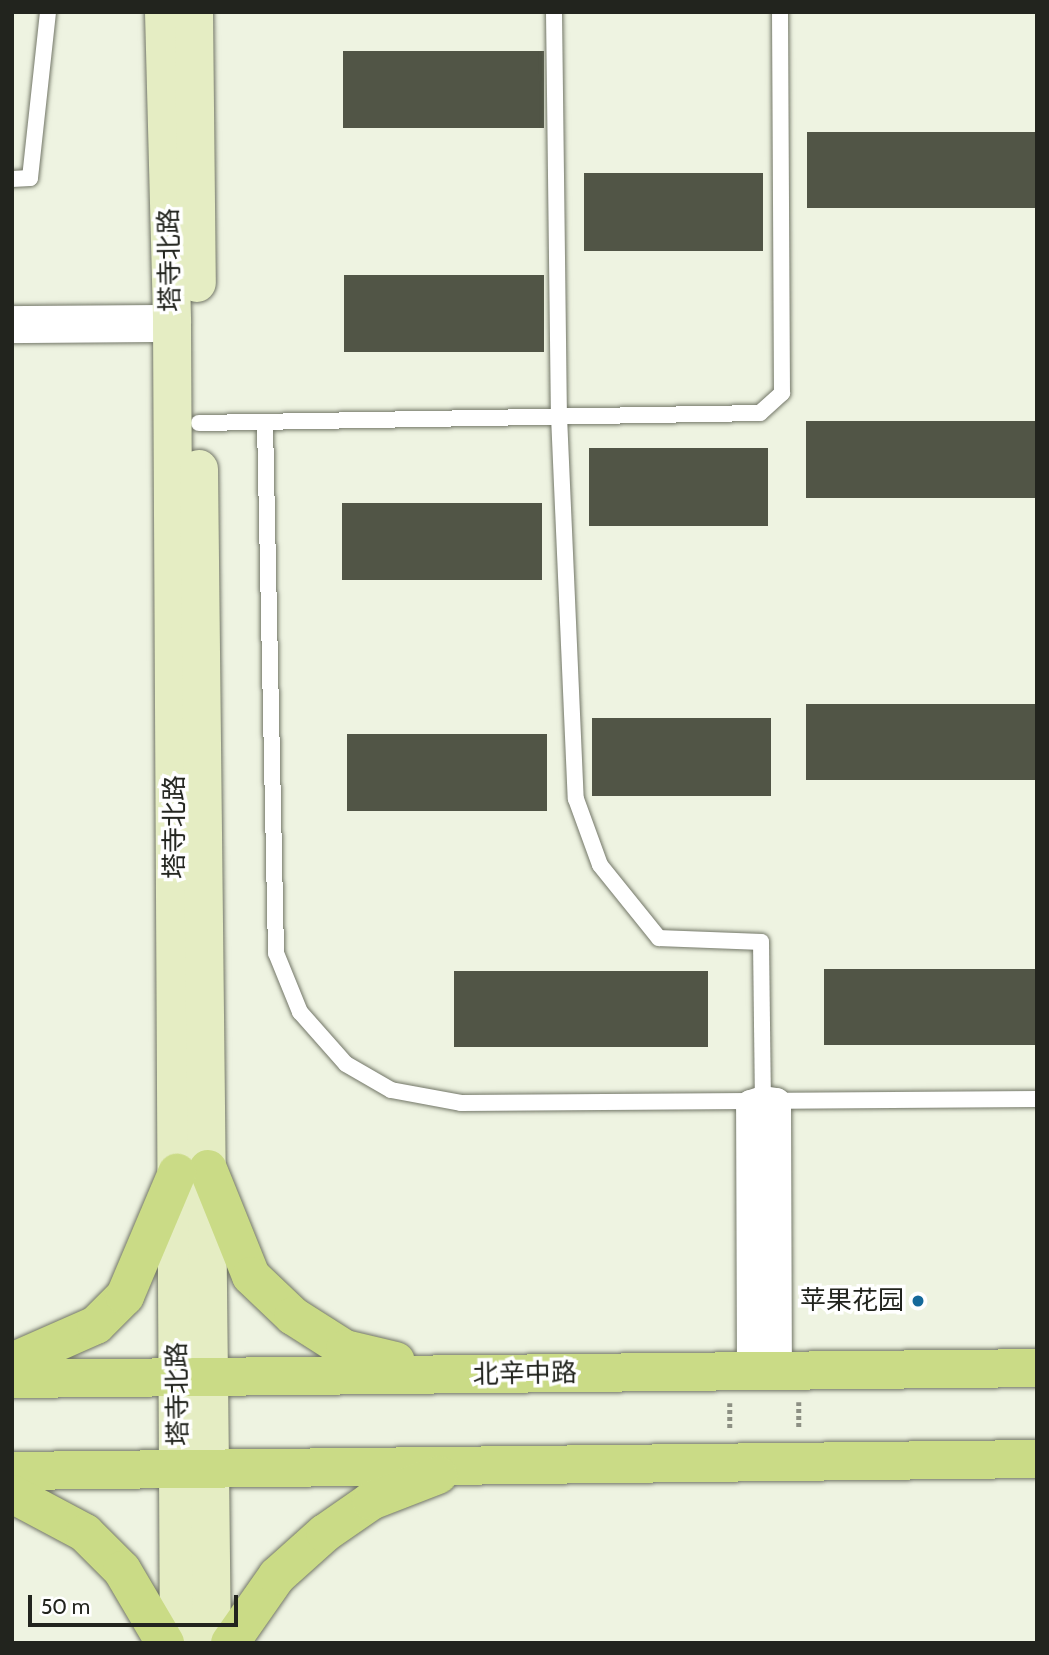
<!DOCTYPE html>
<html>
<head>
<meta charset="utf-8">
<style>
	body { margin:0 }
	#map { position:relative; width:1049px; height:1655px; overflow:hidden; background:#eef3e1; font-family:Cabin,"Noto Sans SC",sans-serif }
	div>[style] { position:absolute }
	.building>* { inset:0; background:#515546; transform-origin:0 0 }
	.path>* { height:4.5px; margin-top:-2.25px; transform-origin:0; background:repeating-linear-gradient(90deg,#8c8f83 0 3.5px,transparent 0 7px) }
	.roads { filter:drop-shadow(0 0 2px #727667) drop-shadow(0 0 2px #727667) }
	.service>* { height:16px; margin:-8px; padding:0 8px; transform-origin:8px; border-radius:8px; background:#fff }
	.minor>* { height:30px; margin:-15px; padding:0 15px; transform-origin:15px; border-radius:15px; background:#fff }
	.tertiary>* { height:37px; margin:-18.5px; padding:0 18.5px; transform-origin:18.5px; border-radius:18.5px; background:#fff }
	.secondary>* { height:38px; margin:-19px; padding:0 19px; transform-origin:19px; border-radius:19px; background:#e5edc3 }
	.primary>* { height:38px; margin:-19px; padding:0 19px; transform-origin:19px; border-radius:19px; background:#cadb86 }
	.dots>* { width:19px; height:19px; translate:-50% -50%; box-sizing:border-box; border:4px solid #fff; border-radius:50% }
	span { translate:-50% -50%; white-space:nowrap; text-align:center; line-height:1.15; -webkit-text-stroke:7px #fff; paint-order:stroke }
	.street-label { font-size:26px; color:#22241e }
	.poi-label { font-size:26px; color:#22241e }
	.right { translate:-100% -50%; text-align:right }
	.frame { position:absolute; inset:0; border:14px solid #22241e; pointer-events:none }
	.scale { position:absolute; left:28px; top:1595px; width:210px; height:32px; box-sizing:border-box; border:4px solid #22241e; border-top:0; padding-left:9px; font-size:21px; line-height:24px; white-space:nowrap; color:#22241e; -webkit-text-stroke:5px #fff; paint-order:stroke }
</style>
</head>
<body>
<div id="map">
	<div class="building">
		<div style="left:343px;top:51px;width:201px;height:77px"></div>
		<div style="left:807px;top:132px;width:230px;height:76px"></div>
		<div style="left:584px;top:173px;width:179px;height:78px"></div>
		<div style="left:344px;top:275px;width:200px;height:77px"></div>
		<div style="left:806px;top:421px;width:231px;height:77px"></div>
		<div style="left:589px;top:448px;width:179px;height:78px"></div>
		<div style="left:342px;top:503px;width:200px;height:77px"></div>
		<div style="left:806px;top:704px;width:231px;height:76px"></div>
		<div style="left:592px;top:718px;width:179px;height:78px"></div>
		<div style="left:347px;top:734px;width:200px;height:77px"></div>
		<div style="left:824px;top:969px;width:213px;height:76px"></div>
		<div style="left:454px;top:971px;width:254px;height:76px"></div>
	</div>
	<div class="path">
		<div style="left:799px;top:1402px;width:26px;rotate:90deg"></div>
		<div style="left:730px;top:1403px;width:26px;rotate:90deg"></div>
	</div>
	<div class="roads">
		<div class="service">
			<div style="left:554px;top:12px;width:404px;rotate:89.3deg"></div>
			<div style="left:559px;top:416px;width:383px;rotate:87.5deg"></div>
			<div style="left:576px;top:799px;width:70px;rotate:70deg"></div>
			<div style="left:600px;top:865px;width:94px;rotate:51.1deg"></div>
			<div style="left:659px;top:938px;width:102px;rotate:2.2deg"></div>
			<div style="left:761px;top:942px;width:159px;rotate:89.3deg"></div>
			<div style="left:12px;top:179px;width:18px;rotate:-3deg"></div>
			<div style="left:30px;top:178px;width:167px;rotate:-83.8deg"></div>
			<div style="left:199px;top:423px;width:561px;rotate:-1.02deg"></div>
			<div style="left:760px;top:413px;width:30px;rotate:-42deg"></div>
			<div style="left:782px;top:393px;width:381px;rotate:-90.3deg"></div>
			<div style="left:265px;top:423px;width:530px;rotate:88.81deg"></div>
			<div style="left:276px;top:953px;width:64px;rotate:67.9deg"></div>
			<div style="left:300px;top:1012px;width:69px;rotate:48.5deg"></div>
			<div style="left:346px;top:1064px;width:52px;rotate:30deg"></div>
			<div style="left:391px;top:1090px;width:71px;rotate:10.5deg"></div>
			<div style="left:461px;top:1103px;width:576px;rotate:-0.4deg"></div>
		</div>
		<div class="minor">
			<div style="left:752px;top:1371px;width:266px;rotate:-90.2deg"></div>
			<div style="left:751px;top:1105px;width:13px;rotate:-18deg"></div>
			<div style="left:763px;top:1101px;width:13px;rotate:9deg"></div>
			<div style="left:776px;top:1103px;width:267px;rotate:89.8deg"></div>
		</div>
		<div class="tertiary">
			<div style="left:12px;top:324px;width:160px;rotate:-0.4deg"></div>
		</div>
		<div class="secondary">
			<div style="left:164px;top:12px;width:311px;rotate:88.5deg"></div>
			<div style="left:172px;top:323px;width:1320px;rotate:89.7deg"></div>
			<div style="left:194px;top:12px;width:271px;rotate:89.4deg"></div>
			<div style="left:199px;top:469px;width:1174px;rotate:89.37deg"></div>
		</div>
		<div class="primary">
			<div style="left:208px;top:1169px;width:115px;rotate:68.1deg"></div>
			<div style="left:251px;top:1276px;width:58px;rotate:43.6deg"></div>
			<div style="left:293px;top:1316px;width:62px;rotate:32.4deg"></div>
			<div style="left:345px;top:1349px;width:52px;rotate:13.2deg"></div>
			<div style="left:12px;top:1362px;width:92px;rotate:-23.8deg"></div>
			<div style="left:96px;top:1325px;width:41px;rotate:-45deg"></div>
			<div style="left:125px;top:1296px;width:134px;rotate:-67.1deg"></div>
			<div style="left:12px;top:1379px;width:1025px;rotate:-0.61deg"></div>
			<div style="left:12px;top:1471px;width:1025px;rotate:-0.67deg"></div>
			<div style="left:12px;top:1494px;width:83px;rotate:28.1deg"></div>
			<div style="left:85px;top:1533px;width:52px;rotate:45deg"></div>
			<div style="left:122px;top:1570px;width:85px;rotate:59.5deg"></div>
			<div style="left:230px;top:1643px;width:82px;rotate:-55deg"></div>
			<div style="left:277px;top:1576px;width:64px;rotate:-41.9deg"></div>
			<div style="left:325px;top:1533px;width:56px;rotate:-34.8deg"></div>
			<div style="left:371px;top:1501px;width:72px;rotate:-21.2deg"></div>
		</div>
	</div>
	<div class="dots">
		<div style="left:918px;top:1301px;background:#15699a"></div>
	</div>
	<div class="street-label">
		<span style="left:170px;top:260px;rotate:-91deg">塔寺北路</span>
		<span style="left:175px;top:827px;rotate:-90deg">塔寺北路</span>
		<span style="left:525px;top:1374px;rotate:-1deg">北辛中路</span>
		<span style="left:178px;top:1394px;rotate:-91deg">塔寺北路</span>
	</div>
	<div class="poi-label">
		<span class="right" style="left:904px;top:1301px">苹果花园</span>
	</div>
	<div class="frame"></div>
	<div class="scale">50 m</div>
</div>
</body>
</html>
